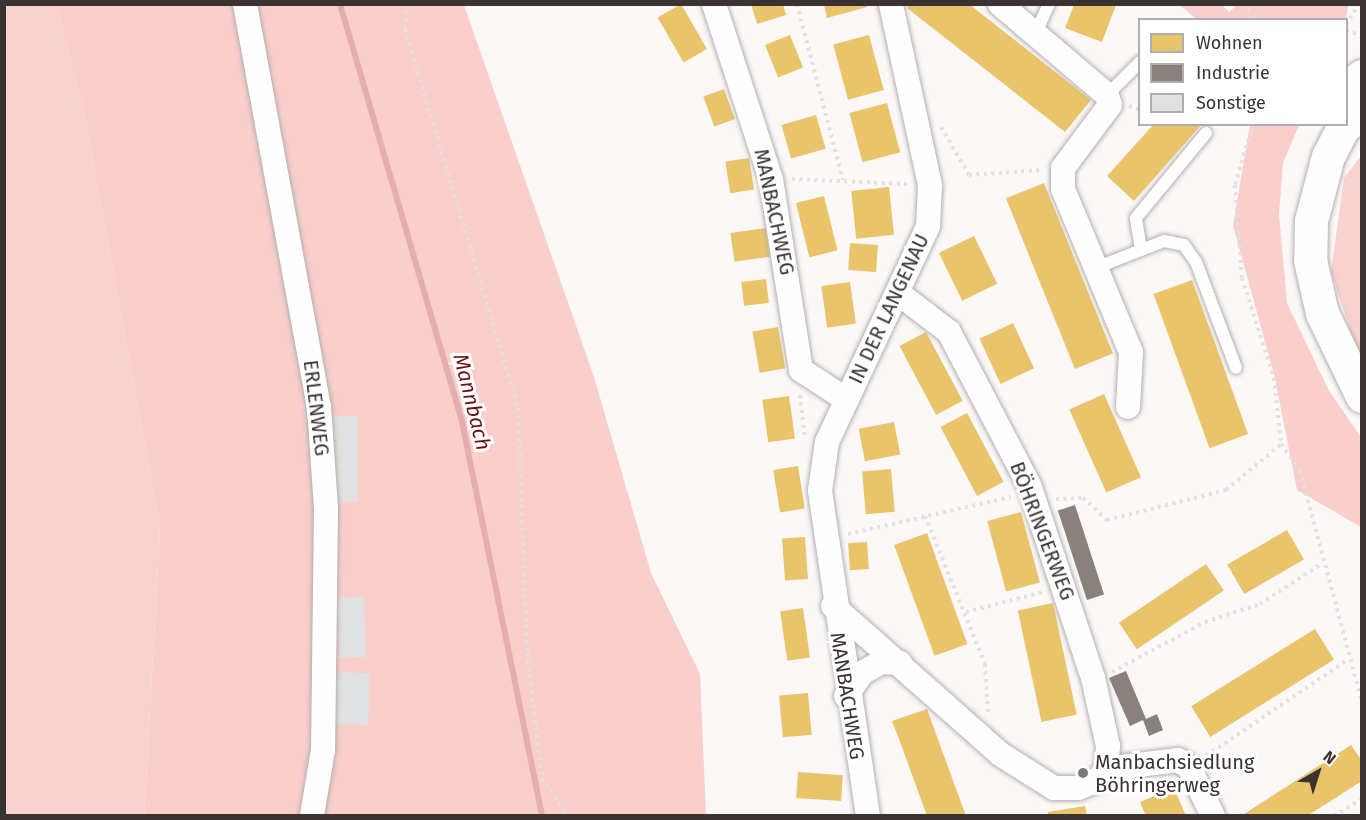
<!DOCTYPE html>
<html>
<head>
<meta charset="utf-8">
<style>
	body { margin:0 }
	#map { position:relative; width:1366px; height:820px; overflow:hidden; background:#fcf8f8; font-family:"Fira Sans",sans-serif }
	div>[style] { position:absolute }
	.green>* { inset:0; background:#f8d2cf }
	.forest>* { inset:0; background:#facecb }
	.homes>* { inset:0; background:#e9c46a; transform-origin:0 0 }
	.industry>* { inset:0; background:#8a817c; transform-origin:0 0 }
	.stream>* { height:6px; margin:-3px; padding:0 3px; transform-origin:3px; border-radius:3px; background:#e4aeab }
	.building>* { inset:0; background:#e0e1e3; transform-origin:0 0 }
	.path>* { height:4px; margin-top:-2px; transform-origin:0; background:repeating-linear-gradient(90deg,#e2e1e0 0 3px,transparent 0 7.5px) }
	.roads { filter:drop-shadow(0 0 2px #b4b0b0) drop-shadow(0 0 2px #b4b0b0) }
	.service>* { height:12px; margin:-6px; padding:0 6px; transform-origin:6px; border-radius:6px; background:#fffefe }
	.minor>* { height:24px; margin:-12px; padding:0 12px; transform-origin:12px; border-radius:12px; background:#fffefe }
	.primary>* { height:33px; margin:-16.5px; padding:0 16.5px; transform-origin:16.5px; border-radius:16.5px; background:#fffefe }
	.dots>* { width:16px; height:16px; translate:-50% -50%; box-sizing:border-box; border:3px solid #fff; border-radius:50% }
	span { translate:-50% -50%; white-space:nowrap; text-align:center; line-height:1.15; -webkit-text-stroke:6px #fff; paint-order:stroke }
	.street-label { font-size:20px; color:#3a3332 }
	.poi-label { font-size:20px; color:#3a3332 }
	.left { translate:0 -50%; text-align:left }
	.water-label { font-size:21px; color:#6b1217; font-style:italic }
	.frame { position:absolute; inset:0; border:6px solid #3a3332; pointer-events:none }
	.legend { position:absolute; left:1138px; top:18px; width:210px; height:108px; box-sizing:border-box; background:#fff; border:2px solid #b0adad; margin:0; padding:8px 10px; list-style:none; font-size:18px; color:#3a3332 }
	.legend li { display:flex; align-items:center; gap:12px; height:30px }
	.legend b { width:30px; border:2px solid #b0adad }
	.north { position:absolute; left:1288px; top:742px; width:60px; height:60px; -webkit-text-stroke:4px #fff; paint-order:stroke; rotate:39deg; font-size:16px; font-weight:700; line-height:24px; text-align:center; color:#3a3332 }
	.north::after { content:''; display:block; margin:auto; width:21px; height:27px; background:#3a3332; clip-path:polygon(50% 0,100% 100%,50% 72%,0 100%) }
</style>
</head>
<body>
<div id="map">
	<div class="green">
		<div style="clip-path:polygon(5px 5px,56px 5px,84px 114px,160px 528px,144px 815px,5px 816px)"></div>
		<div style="clip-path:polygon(1361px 156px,1361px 362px,1331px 272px,1344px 178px)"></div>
	</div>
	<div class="forest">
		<div style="clip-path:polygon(56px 5px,464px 5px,594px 377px,651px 573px,700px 674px,706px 815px,144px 815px,160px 528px,84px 114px)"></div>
		<div style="clip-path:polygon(1180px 5px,1222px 5px,1229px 12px,1237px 5px,1348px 5px,1346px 20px,1196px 19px)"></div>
		<div style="clip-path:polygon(1250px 125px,1299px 125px,1283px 163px,1279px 214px,1287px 303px,1329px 391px,1361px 437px,1361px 527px,1297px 490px,1274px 374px,1233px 226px)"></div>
	</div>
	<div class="homes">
		<div style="left:681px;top:4px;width:52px;height:27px;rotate:60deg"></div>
		<div style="clip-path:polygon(751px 4px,783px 4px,786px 15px,757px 24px)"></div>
		<div style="clip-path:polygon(910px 4px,969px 4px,1091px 100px,1065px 132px,907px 8px)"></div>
		<div style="clip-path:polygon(824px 5px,866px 5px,867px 7px,827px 18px)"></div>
		<div style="clip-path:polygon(1074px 5px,1116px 5px,1102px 42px,1065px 28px)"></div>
		<div style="left:790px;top:35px;width:35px;height:27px;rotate:68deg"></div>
		<div style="left:869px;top:35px;width:57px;height:37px;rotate:75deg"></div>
		<div style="left:724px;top:89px;width:32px;height:22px;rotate:70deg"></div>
		<div style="left:887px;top:103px;width:51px;height:39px;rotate:75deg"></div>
		<div style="left:816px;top:115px;width:35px;height:36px;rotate:74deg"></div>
		<div style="clip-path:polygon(1154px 124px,1202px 124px,1134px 201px,1107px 176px)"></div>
		<div style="left:749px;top:158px;width:32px;height:24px;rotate:81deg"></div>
		<div style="left:1044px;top:183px;width:184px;height:41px;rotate:68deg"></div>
		<div style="left:889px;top:187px;width:48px;height:38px;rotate:84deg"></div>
		<div style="left:824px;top:196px;width:56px;height:29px;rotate:76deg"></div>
		<div style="left:766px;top:228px;width:29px;height:36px;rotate:82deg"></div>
		<div style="left:974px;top:236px;width:53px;height:39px;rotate:64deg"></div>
		<div style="left:850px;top:243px;width:28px;height:27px;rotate:4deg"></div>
		<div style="left:766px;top:279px;width:24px;height:25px;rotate:83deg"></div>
		<div style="left:1192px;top:280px;width:164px;height:41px;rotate:70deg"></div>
		<div style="left:850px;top:282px;width:42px;height:29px;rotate:82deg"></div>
		<div style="left:1013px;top:323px;width:50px;height:37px;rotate:65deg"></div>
		<div style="left:778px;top:327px;width:42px;height:26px;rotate:80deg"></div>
		<div style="left:926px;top:332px;width:78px;height:30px;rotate:62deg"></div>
		<div style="left:1104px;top:394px;width:91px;height:38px;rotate:66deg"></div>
		<div style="left:789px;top:396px;width:43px;height:27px;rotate:82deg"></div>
		<div style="left:967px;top:413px;width:78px;height:30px;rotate:62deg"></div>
		<div style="left:894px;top:422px;width:33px;height:36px;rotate:79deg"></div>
		<div style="left:798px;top:466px;width:43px;height:25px;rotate:81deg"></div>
		<div style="left:891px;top:469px;width:43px;height:29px;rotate:85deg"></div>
		<div style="left:1021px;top:512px;width:73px;height:35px;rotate:75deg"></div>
		<div style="left:1287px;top:530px;width:34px;height:69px;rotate:60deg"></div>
		<div style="left:927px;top:533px;width:118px;height:35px;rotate:70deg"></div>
		<div style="left:805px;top:537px;width:42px;height:23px;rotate:86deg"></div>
		<div style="left:867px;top:542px;width:27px;height:19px;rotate:86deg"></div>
		<div style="left:1206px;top:564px;width:32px;height:105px;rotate:56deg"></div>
		<div style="left:1053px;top:603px;width:114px;height:36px;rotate:78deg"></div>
		<div style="left:803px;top:608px;width:50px;height:23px;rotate:82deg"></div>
		<div style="left:1315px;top:629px;width:36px;height:146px;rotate:58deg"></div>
		<div style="left:808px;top:693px;width:42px;height:29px;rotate:85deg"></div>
		<div style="clip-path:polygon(927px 709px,940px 745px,966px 816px,927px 816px,899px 739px,892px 721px)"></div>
		<div style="clip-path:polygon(1351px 745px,1362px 761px,1362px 781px,1307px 816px,1241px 816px)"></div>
		<div style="left:798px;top:772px;width:45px;height:26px;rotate:4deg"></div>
		<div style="clip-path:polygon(1174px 788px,1186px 816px,1146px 816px,1140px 802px)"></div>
		<div style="clip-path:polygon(1085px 806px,1087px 816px,1048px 816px,1048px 812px)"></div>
	</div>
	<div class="industry">
		<div style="left:1075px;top:505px;width:94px;height:18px;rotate:72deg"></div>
		<div style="clip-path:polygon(1126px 671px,1146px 719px,1157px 714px,1163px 730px,1149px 736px,1143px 720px,1130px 726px,1109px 678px)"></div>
	</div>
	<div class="stream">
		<div style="left:340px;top:4px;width:435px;rotate:73.7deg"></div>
		<div style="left:462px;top:422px;width:402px;rotate:78.5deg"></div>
	</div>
	<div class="building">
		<div style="left:330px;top:416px;width:28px;height:86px"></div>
		<div style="left:364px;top:597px;width:60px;height:27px;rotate:88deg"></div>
		<div style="left:335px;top:672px;width:35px;height:52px;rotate:2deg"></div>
	</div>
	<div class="path">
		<div style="left:406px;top:4px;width:25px;rotate:92deg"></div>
		<div style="left:405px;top:29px;width:395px;rotate:73.4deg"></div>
		<div style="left:518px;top:408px;width:245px;rotate:87.9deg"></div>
		<div style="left:527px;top:653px;width:126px;rotate:83.2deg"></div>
		<div style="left:542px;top:778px;width:45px;rotate:56.7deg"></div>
		<div style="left:797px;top:4px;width:182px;rotate:75.4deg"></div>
		<div style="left:1243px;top:4px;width:21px;rotate:51deg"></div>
		<div style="left:1346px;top:25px;width:25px;rotate:-58deg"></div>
		<div style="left:1346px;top:30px;width:17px;rotate:21deg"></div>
		<div style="left:1129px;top:106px;width:12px;rotate:20deg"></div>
		<div style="left:1253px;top:124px;width:64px;rotate:106.4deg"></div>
		<div style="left:1235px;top:185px;width:93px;rotate:85.7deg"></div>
		<div style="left:1242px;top:278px;width:105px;rotate:72.3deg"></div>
		<div style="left:1274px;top:378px;width:66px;rotate:83.9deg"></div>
		<div style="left:1281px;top:444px;width:33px;rotate:55deg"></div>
		<div style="left:1300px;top:471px;width:239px;rotate:75deg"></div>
		<div style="left:941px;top:127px;width:56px;rotate:59.7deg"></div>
		<div style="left:969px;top:175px;width:73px;rotate:-3.9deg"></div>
		<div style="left:792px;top:179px;width:116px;rotate:2.5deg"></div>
		<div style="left:800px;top:395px;width:44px;rotate:83.5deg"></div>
		<div style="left:1056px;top:499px;width:27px;rotate:-2deg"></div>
		<div style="left:1083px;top:498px;width:33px;rotate:43deg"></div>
		<div style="left:1107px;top:520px;width:123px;rotate:-14.1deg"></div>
		<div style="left:1226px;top:490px;width:72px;rotate:-39.9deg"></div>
		<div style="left:925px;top:516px;width:160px;rotate:67.9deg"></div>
		<div style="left:985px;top:664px;width:49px;rotate:86.5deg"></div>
		<div style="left:848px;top:534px;width:167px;rotate:-12.8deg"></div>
		<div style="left:966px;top:612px;width:81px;rotate:-14.4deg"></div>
		<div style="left:1112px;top:672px;width:106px;rotate:-28.3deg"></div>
		<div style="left:1205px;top:622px;width:58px;rotate:-18.1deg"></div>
		<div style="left:1260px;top:604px;width:75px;rotate:-33.1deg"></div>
		<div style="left:1206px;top:756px;width:171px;rotate:-34.2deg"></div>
		<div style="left:1334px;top:816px;width:33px;rotate:-31deg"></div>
	</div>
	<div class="roads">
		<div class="service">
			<div style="left:1035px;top:35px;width:34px;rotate:-66deg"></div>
			<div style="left:1107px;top:95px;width:47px;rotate:-45deg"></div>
			<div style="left:1141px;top:250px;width:32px;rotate:-99deg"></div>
			<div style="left:1136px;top:218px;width:110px;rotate:-50.5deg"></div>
			<div style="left:1098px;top:267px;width:71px;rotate:-21.5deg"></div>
			<div style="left:1164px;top:241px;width:20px;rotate:11deg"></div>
			<div style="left:1184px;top:245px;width:21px;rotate:55deg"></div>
			<div style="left:1196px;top:262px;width:113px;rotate:69.3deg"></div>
		</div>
		<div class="minor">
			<div style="left:245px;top:4px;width:409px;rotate:79.6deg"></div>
			<div style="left:319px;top:406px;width:103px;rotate:86.1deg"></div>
			<div style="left:326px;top:509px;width:241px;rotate:90.7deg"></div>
			<div style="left:323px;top:750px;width:67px;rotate:99.5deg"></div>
			<div style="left:714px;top:4px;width:184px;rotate:72deg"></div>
			<div style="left:771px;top:179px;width:193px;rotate:81.1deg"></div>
			<div style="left:801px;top:370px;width:55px;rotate:33.1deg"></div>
			<div style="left:1000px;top:4px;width:140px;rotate:40.4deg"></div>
			<div style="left:1107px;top:95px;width:10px;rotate:73deg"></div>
			<div style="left:1110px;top:105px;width:79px;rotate:126.7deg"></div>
			<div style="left:1063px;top:168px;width:21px;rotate:90deg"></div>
			<div style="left:1063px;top:189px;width:177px;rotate:67.4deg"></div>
			<div style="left:1131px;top:352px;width:55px;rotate:93.1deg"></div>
			<div style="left:833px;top:606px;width:223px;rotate:41.5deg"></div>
			<div style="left:1000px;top:754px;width:64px;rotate:32.2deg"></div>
			<div style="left:1054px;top:788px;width:24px"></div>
			<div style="left:1078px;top:788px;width:22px;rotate:-22deg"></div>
			<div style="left:1098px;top:780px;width:14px;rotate:-54deg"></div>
			<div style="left:1106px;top:769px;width:23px;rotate:-85deg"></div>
			<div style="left:1108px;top:746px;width:70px;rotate:-102.4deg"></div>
			<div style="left:1093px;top:678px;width:203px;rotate:-108.3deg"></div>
			<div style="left:1029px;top:485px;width:173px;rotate:-117.6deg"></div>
			<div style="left:949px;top:332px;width:64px;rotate:-142.6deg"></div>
			<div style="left:846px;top:696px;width:28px;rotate:-55deg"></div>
			<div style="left:862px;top:673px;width:23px;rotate:-29deg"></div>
			<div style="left:882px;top:662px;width:18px;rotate:3deg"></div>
			<div style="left:1106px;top:769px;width:73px;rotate:-7.1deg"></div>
			<div style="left:1178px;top:760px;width:13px;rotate:32deg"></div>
			<div style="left:1189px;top:767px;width:55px;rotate:63.9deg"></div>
			<div style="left:868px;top:816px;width:329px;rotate:-98.4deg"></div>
			<div style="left:820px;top:491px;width:49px;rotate:-81.9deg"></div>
			<div style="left:827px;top:442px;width:238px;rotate:-64.9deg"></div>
			<div style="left:928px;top:226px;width:41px;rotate:-87.2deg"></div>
			<div style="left:930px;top:185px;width:185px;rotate:-102.2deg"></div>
		</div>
		<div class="primary">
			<div style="left:1346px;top:88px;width:20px;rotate:-37deg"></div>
			<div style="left:1362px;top:112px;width:26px;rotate:140deg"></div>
			<div style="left:1342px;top:129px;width:30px;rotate:117deg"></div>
			<div style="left:1328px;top:156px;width:67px;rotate:104.7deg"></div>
			<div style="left:1311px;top:221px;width:39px;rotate:91deg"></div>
			<div style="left:1310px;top:260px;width:54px;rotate:77.2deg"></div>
			<div style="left:1322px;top:313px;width:92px;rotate:64.3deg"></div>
		</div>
	</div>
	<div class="dots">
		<div style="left:1083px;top:773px;background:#7e7877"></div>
	</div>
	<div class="street-label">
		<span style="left:774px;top:212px;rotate:78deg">MANBACHWEG</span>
		<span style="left:889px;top:309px;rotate:-65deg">IN DER LANGENAU</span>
		<span style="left:316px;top:408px;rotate:83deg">ERLENWEG</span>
		<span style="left:1042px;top:531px;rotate:69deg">BÖHRINGERWEG</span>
		<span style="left:847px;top:696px;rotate:81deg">MANBACHWEG</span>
	</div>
	<div class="poi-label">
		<span class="left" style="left:1095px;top:774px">Manbachsiedlung<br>Böhringerweg</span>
	</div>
	<div class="water-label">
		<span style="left:472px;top:402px;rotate:76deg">Mannbach</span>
	</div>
	<div class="frame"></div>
	<ul class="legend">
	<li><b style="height:16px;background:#e9c46a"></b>Wohnen</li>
	<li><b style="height:16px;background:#8a817c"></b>Industrie</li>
	<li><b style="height:16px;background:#e0e1e3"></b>Sonstige</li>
	</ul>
	<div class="north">N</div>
</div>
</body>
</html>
